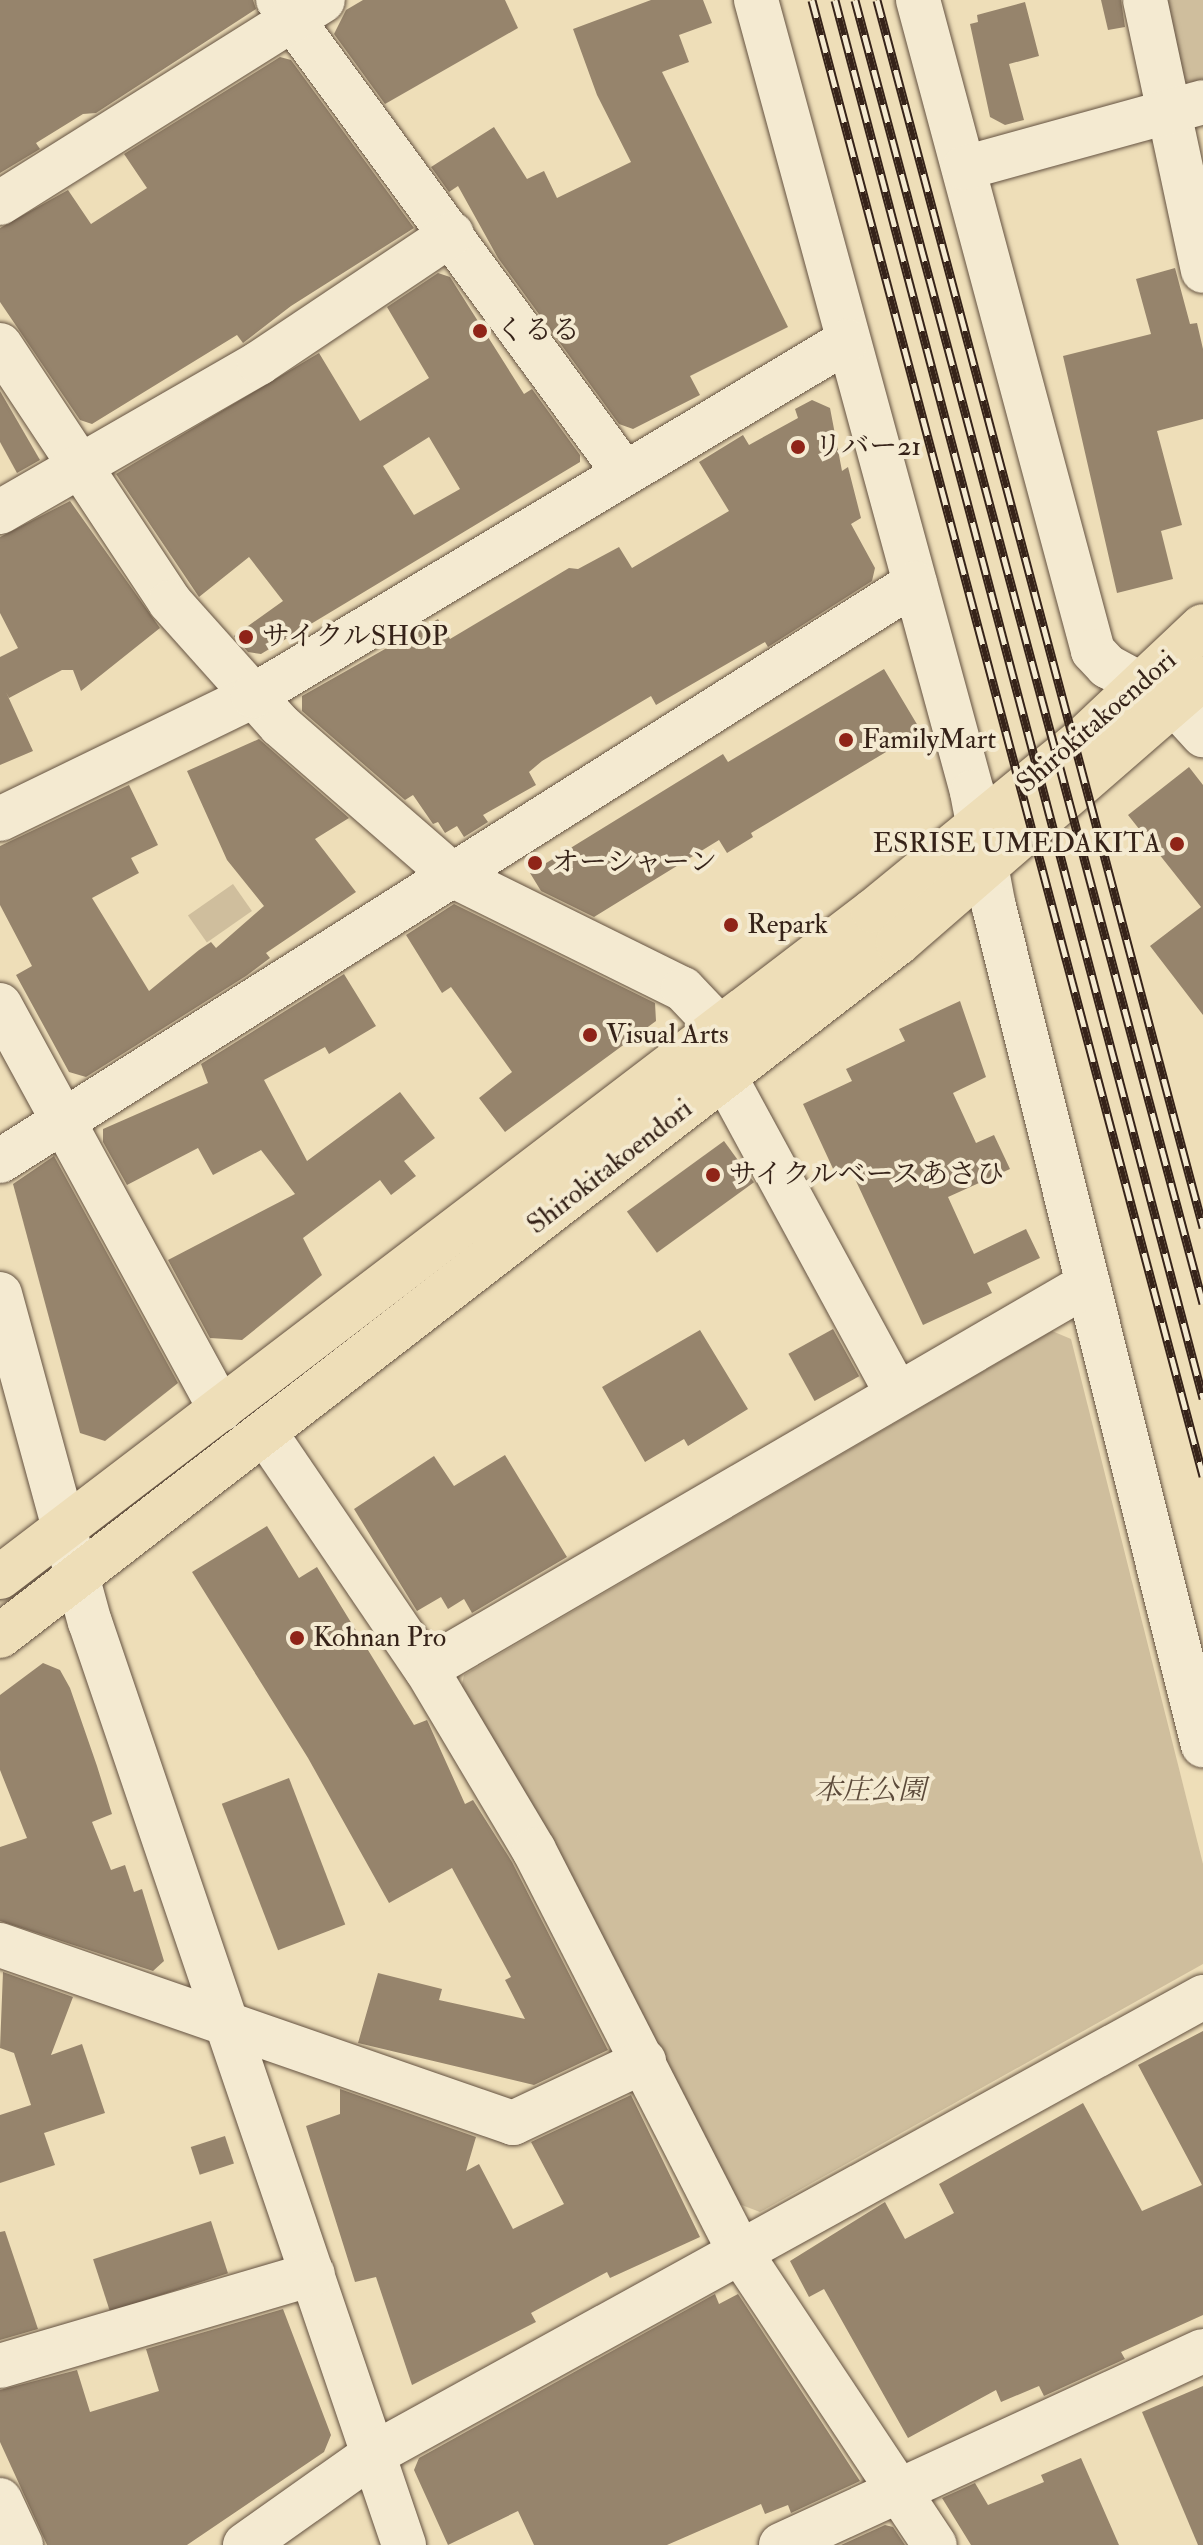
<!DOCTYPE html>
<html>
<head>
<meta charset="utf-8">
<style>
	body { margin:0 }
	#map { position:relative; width:1203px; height:2545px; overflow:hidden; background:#eedeb8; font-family:"IM FELL Double Pica","Noto Serif JP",serif }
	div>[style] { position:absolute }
	.green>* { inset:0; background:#cfbe9d; transform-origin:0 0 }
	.building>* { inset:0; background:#96846c; transform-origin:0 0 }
	.roads { filter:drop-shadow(0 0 2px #645241) drop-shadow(0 0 2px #645241) }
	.minor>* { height:44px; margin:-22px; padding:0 22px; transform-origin:22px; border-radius:22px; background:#f4ead1 }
	.major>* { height:44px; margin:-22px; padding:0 22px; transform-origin:22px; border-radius:22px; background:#eedeb8 }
	.rail>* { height:9px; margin-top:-4.5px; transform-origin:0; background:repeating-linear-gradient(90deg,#f4ead1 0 18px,#362319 0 36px); box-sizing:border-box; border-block:2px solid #362319 }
	.dots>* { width:22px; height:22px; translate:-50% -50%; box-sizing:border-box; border:4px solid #f4ead1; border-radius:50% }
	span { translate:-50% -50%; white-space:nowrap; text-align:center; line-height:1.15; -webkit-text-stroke:8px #f4ead1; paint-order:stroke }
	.poi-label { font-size:28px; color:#362319 }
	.left { translate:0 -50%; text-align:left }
	.right { translate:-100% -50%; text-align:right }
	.street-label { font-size:28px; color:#362319 }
	.park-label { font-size:28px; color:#5c4a3a; font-style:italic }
</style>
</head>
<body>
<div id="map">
	<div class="green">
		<div style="clip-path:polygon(1155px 0,1203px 0,1203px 82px,1195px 84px,1170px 73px)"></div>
		<div style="left:233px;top:884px;width:33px;height:55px;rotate:55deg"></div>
		<div style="clip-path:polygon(1052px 1331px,1071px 1339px,1203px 1864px,1203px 1964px,760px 2212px,739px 2204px,460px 1694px,464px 1675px)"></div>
	</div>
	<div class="building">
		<div style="clip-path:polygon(0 0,253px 0,256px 9px,96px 113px,83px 114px,36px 143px,40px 149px,0 173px)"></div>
		<div style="clip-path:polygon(363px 0,505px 0,518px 28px,385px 104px,334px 34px,346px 10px)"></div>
		<div style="clip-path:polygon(651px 0,703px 0,712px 23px,679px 35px,689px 62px,662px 72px,788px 327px,690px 376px,700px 395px,633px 429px,619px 424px,498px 258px,458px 186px,449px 192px,431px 167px,494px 127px,527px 179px,544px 171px,557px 198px,631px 162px,597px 95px,573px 29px)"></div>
		<div style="clip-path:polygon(1101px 0,1121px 0,1125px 27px,1108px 30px)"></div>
		<div style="clip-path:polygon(1025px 2px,1039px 56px,1009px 64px,1024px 120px,1005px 125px,990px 117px,970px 24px,978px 22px,977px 15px)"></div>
		<div style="clip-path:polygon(280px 57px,291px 60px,414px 228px,291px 306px,243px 343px,237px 335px,92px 424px,80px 420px,0 302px,0 228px,68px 190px,91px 224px,147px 188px,124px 154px)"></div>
		<div style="clip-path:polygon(1175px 268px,1190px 324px,1197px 323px,1203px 349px,1203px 419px,1157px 431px,1182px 525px,1161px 531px,1173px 579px,1117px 593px,1063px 356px,1151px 334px,1136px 279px)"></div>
		<div style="clip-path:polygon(evenodd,438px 273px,450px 277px,524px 394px,532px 389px,580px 455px,580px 462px,261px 654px,248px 652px,234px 636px,283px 601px,249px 557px,199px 597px,116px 474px,319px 353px,360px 421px,429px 378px,387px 307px,438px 273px,429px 437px,460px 489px,414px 515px,383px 466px,429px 437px)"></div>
		<div style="clip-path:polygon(0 391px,40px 460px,17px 473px,0 442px)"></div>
		<div style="clip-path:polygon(812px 400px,830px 408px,842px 471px,848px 467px,861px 518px,851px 524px,875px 568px,872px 581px,768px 647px,765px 642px,656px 705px,651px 696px,542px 761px,529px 772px,536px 785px,483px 815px,488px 822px,464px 837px,457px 826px,445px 833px,438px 822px,433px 824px,413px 795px,405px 800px,302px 711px,302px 696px,438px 619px,450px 639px,569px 568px,578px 569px,619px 547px,632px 568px,729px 511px,699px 462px,743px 435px,749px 445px,798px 418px,795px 409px)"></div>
		<div style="clip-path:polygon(70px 501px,160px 628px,81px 691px,73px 670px,62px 670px,9px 698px,6px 692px,33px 751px,0 765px,0 657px,18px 648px,0 613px,0 537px)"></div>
		<div style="clip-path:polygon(884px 669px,921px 731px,751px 833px,753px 837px,727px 853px,719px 840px,594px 917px,541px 891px,530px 873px,723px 754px,728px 762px)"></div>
		<div style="clip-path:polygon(259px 739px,349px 818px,315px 839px,356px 892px,266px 953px,270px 958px,246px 976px,86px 1077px,69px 1072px,16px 975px,32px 966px,0 905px,0 846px,129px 785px,158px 845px,131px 858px,139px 873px,92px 898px,149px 991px,199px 950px,211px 942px,216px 948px,264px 906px,227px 860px,187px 771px)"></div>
		<div style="clip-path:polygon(1189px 767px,1203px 785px,1203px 1015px,1150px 946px,1201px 907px,1128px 815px)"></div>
		<div style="clip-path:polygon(454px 904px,655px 1003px,656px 1021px,505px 1132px,479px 1098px,512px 1072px,451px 987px,442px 993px,406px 935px)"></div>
		<div style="clip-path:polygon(344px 974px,376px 1026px,329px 1054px,325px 1047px,264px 1080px,307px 1161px,400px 1092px,435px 1138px,404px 1161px,416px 1176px,391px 1195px,380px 1180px,303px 1238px,322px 1275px,242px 1340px,210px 1338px,168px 1260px,295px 1194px,261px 1150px,213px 1175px,198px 1148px,127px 1185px,103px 1142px,103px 1129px,208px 1083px,201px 1064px)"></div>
		<div style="clip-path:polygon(960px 1001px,986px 1077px,953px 1093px,976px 1143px,994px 1135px,1010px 1169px,948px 1197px,974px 1254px,1026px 1229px,1040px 1258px,987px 1283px,992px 1293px,923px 1325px,849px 1166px,835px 1173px,803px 1104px,852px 1081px,846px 1069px,905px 1041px,899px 1029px)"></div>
		<div style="left:724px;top:1141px;width:51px;height:120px;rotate:54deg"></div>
		<div style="clip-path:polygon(54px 1156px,178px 1383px,105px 1441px,80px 1433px,13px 1184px)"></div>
		<div style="left:833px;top:1329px;width:54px;height:51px;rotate:61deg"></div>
		<div style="clip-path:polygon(700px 1330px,748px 1409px,688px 1446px,684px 1439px,645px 1462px,602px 1387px)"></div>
		<div style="clip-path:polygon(505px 1455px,567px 1557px,472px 1613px,464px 1599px,448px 1609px,441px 1597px,417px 1611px,354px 1509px,434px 1456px,454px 1486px)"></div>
		<div style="clip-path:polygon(267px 1526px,299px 1578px,317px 1567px,414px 1725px,427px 1720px,465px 1804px,473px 1800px,512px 1862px,608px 2050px,534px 2085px,358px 2043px,378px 1973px,442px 1989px,439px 2000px,525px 2019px,505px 1980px,511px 1977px,452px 1868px,389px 1903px,308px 1758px,192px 1572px)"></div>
		<div style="clip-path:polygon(43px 1663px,60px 1670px,70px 1688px,97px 1766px,112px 1814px,92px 1822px,111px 1870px,125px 1865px,134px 1892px,142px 1889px,164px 1961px,153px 1971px,0 1921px,0 1847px,27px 1838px,0 1770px,0 1695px)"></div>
		<div style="left:289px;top:1778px;width:157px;height:72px;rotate:69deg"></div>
		<div style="clip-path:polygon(3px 1972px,73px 1997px,51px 2055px,82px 2044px,105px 2113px,44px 2133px,55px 2165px,0 2183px,0 2115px,31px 2105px,14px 2053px,0 2048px)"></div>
		<div style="clip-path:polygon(1203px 2031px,1203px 2315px,1121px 2352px,1125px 2359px,1044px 2396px,1039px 2386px,1001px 2402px,996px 2390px,908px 2438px,824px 2289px,809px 2297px,790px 2261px,885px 2202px,905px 2239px,954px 2213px,939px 2184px,1083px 2103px,1142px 2211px,1202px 2185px,1138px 2065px)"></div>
		<div style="clip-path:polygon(340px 2089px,476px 2137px,466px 2171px,479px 2164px,513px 2229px,564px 2204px,531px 2142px,631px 2095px,700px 2237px,610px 2278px,607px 2272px,531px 2313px,536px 2322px,412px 2385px,376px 2277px,355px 2282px,306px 2126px,340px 2114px)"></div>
		<div style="left:225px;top:2136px;width:29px;height:36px;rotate:72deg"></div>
		<div style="left:211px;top:2221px;width:55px;height:124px;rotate:72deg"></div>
		<div style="clip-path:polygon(5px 2231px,38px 2329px,0 2340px,0 2232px)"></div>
		<div style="clip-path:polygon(715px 2294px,719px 2304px,738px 2294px,860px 2481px,791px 2513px,788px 2505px,765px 2514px,761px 2504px,667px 2545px,534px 2545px,518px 2511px,448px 2545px,414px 2470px,419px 2458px)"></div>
		<div style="clip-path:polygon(283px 2309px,331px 2435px,324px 2452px,187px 2545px,47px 2545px,0 2442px,0 2390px,77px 2370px,90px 2412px,159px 2391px,146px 2349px)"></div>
		<div style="clip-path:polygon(1203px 2386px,1203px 2545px,1198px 2545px,1142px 2412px)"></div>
		<div style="clip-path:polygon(1081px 2458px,1119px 2545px,971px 2545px,942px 2498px,975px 2483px,988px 2505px,1044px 2482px,1041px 2475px)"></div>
		<div style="clip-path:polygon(885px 2525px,893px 2527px,905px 2545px,841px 2545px)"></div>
	</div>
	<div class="roads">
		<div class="minor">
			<div style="left:278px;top:0;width:584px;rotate:53.78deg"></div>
			<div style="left:756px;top:0;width:821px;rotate:74.74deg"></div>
			<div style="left:972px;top:792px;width:117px;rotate:79.2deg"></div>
			<div style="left:994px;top:907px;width:864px;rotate:76deg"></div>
			<div style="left:918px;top:0;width:674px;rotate:74.95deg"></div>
			<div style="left:1093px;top:651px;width:21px;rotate:47deg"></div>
			<div style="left:1107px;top:666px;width:75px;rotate:28.6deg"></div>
			<div style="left:1173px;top:702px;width:45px;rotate:47.7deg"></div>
			<div style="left:1145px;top:0;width:277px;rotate:77.9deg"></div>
			<div style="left:964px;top:168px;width:248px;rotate:-15.4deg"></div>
			<div style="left:0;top:203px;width:381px;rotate:-32.1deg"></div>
			<div style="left:0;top:345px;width:308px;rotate:56.5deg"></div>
			<div style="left:170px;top:602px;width:165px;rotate:48.2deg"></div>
			<div style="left:280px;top:725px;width:230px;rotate:41deg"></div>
			<div style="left:454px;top:876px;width:255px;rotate:26.3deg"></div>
			<div style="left:683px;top:989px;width:54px;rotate:46.5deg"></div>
			<div style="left:0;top:512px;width:299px;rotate:-29.9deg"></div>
			<div style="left:259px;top:363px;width:232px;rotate:-33.8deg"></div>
			<div style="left:0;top:819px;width:281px;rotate:-25.9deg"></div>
			<div style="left:253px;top:696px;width:692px;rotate:-30.86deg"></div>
			<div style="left:0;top:1005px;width:461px;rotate:61.4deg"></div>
			<div style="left:725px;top:1077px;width:361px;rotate:61.5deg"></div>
			<div style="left:0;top:1161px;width:1082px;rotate:-32.28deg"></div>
			<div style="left:0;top:1294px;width:340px;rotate:74.7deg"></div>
			<div style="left:90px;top:1622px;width:975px;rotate:71.21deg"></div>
			<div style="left:266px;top:1434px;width:284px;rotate:55.8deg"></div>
			<div style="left:426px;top:1669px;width:211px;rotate:59.2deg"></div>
			<div style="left:534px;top:1850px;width:452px;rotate:62.9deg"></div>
			<div style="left:740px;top:2252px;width:352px;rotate:56.4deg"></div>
			<div style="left:426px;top:1669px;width:766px;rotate:-30.18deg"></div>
			<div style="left:0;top:1945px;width:543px;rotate:19.14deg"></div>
			<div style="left:513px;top:2123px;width:145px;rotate:-25.3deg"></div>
			<div style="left:0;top:2366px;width:326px;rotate:-16.4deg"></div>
			<div style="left:0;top:2500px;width:50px;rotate:65deg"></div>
			<div style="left:245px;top:2545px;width:156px;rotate:-35.3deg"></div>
			<div style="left:372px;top:2455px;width:949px;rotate:-28.86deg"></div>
			<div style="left:781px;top:2545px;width:464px;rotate:-24.7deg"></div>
		</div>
		<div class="major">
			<div style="left:0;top:1577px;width:1098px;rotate:-37.34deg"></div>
			<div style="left:873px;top:911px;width:273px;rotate:-39.3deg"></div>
			<div style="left:1084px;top:738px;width:163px;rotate:-43.3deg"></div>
			<div style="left:0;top:1636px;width:1134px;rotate:-37.66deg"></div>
			<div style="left:898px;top:943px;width:404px;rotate:-41deg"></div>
		</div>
	</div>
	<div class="rail">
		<div style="left:812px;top:0;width:1527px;rotate:75.16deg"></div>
		<div style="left:835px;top:0;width:1446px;rotate:75.25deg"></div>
		<div style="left:855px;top:0;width:1349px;rotate:75.05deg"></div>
		<div style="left:877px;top:0;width:1270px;rotate:75.12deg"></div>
	</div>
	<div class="dots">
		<div style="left:480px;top:331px;background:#8f2418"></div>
		<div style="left:798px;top:447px;background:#8f2418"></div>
		<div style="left:246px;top:637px;background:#8f2418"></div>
		<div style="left:846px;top:740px;background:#8f2418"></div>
		<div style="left:1177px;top:844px;background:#8f2418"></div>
		<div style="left:535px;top:863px;background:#8f2418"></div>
		<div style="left:731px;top:925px;background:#8f2418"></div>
		<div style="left:590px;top:1035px;background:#8f2418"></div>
		<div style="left:713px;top:1175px;background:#8f2418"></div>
		<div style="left:297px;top:1638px;background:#8f2418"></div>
	</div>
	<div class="poi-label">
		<span class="left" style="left:496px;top:331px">くるる</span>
		<span class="left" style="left:814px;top:447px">リバー21</span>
		<span class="left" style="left:262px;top:637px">サイクルSHOP</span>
		<span class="left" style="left:862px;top:740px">FamilyMart</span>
		<span class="right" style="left:1161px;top:844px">ESRISE UMEDAKITA</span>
		<span class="left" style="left:551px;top:863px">オーシャーン</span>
		<span class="left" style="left:747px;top:925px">Repark</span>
		<span class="left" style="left:606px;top:1035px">Visual Arts</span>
		<span class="left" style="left:729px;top:1175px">サイクルベースあさひ</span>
		<span class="left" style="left:313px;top:1638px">Kohnan Pro</span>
	</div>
	<div class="street-label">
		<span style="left:1097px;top:722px;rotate:-41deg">Shirokitakoendori</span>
		<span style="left:610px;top:1167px;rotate:-38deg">Shirokitakoendori</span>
	</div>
	<div class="park-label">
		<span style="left:870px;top:1791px">本庄公園</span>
	</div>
</div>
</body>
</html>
